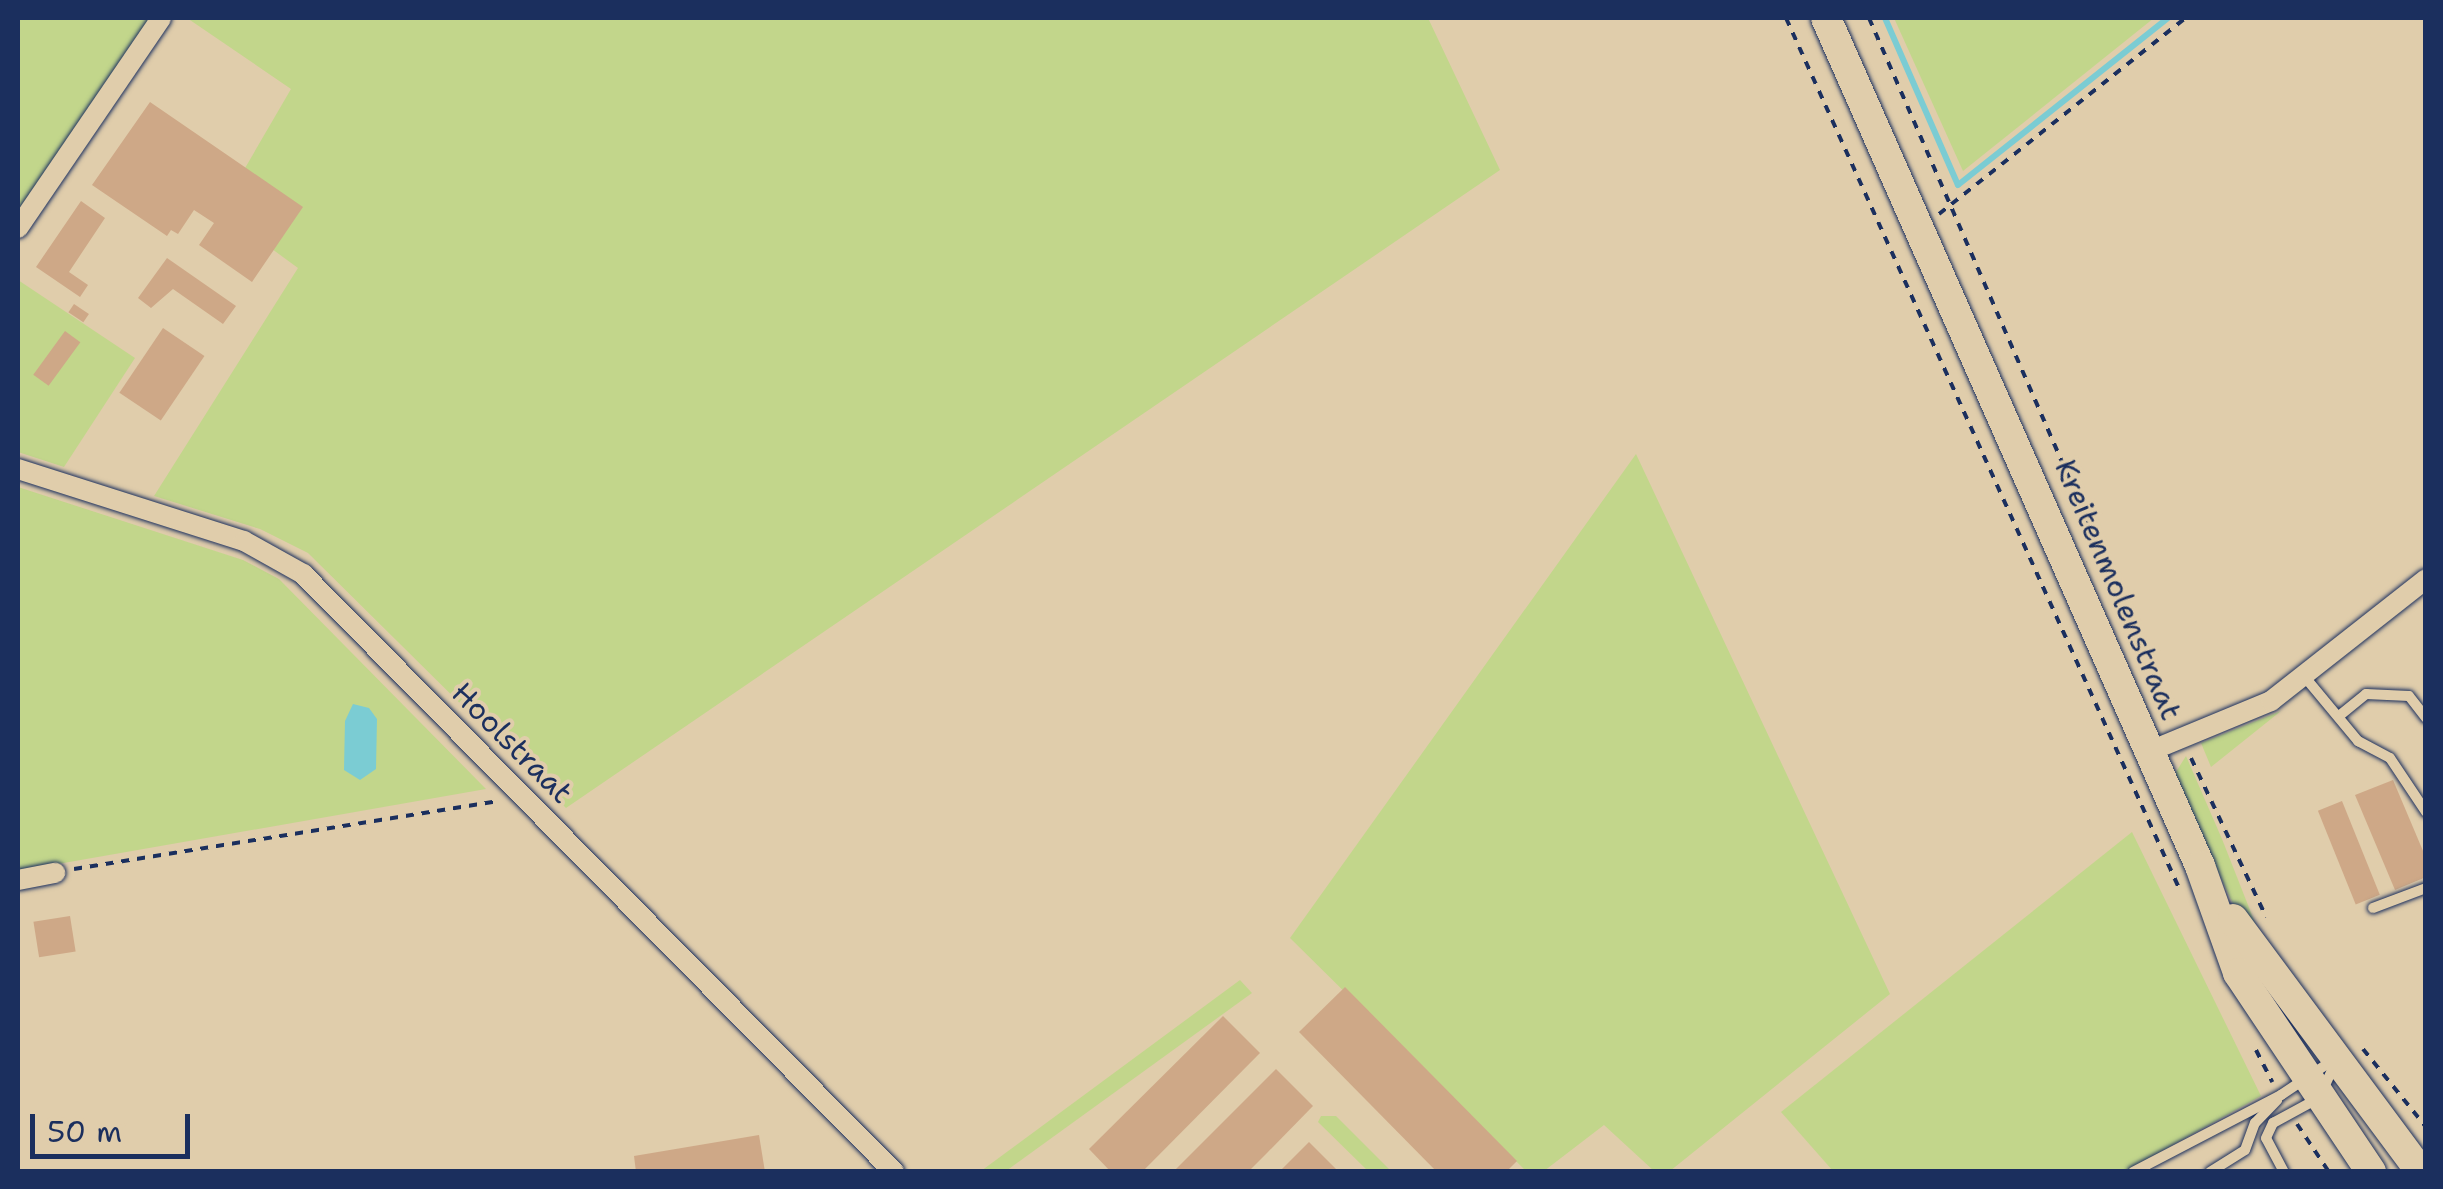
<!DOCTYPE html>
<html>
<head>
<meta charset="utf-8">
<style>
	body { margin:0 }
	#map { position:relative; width:2443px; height:1189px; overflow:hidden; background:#e0cdab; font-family:"Shantell Sans",sans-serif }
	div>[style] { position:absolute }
	.green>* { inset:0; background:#c2d68b }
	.water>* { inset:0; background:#7bccd3 }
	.stream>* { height:6px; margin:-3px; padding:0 3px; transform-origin:3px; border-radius:3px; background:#7bccd3 }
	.building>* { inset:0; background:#cea887; transform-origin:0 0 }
	.path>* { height:4px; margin-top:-2px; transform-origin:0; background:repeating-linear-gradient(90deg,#1b2f5e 0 8px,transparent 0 16px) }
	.roads { filter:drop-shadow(0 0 2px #1b2f5e) drop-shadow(0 0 2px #1b2f5e) }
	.lane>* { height:10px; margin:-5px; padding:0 5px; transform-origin:5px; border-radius:5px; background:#e0cdab }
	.street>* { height:20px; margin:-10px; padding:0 10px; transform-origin:10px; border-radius:10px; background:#e0cdab }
	.secondary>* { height:30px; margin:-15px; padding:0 15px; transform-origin:15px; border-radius:15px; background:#e0cdab }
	span { translate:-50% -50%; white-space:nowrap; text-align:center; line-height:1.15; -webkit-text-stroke:8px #e0cdab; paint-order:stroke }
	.street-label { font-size:30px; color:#1b2f5e }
	.frame { position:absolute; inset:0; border:20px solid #1b2f5e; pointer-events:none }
	.scale { position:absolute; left:30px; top:1114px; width:160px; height:45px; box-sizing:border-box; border:5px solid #1b2f5e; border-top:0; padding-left:12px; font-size:30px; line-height:35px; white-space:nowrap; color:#1b2f5e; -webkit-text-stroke:8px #e0cdab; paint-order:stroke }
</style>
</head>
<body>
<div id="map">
	<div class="green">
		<div style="clip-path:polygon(18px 18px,151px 18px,18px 216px)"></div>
		<div style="clip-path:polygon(187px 18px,1428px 18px,1500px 170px,566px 808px,308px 553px,260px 529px,154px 496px,298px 268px,220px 211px,291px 89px)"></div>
		<div style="clip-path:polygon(1894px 18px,2154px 18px,1963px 171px)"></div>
		<div style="clip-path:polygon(18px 280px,135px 358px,64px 467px,18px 452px)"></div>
		<div style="clip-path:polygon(1636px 454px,1890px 994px,1670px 1171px,1654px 1171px,1604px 1125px,1544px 1171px,1526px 1171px,1290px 938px)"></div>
		<div style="clip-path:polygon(18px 487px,243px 560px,279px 579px,486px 789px,18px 871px)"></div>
		<div style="clip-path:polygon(2281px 711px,2211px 767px,2201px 743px)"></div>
		<div style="clip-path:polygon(2186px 756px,2222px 839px,2272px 966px,2233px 904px,2174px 775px)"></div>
		<div style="clip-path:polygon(2132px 832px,2261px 1096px,2126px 1171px,1833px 1171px,1781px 1112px)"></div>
		<div style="clip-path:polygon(1240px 980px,1252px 993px,1006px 1171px,981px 1171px)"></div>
		<div style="clip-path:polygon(1321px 1116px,1336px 1116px,1391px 1171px,1368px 1171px,1318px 1122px)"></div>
	</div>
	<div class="water">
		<div style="clip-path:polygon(353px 704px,369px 708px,377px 719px,376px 769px,360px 780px,344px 770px,345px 721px)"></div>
	</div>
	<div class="stream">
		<div style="left:1885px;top:18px;width:182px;rotate:66.4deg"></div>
		<div style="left:1958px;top:185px;width:268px;rotate:-38.5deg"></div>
	</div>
	<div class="building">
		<div style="clip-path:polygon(150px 102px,303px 207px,252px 282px,199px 245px,214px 223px,194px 210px,178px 234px,171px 230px,167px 236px,92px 185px)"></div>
		<div style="clip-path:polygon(81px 201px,105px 218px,69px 272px,88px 285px,80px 297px,36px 267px)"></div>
		<div style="clip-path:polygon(167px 258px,236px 306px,223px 324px,173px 289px,151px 308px,138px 298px)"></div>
		<div style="left:74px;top:304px;width:18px;height:10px;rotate:34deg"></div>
		<div style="left:163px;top:328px;width:50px;height:78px;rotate:34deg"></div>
		<div style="left:65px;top:331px;width:19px;height:54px;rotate:36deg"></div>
		<div style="clip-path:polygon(2393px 780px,2426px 858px,2426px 877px,2395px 890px,2355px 795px)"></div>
		<div style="left:2342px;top:801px;width:101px;height:26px;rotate:68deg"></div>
		<div style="left:70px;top:916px;width:36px;height:37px;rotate:81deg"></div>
		<div style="clip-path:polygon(1345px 987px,1517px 1161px,1506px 1172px,1437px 1172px,1299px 1032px)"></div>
		<div style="clip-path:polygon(1223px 1016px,1260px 1053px,1142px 1172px,1111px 1172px,1089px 1149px)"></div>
		<div style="clip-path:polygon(1276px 1069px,1313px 1106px,1266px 1154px,1248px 1172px,1173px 1172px)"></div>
		<div style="clip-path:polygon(759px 1135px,765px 1172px,636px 1172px,634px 1156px)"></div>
		<div style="clip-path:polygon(1309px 1142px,1339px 1172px,1279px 1172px)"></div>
	</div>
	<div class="path">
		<div style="left:1786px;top:18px;width:955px;rotate:65.69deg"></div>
		<div style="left:1869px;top:18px;width:762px;rotate:66.5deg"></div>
		<div style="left:1939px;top:214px;width:315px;rotate:-38.5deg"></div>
		<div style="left:2191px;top:758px;width:176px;rotate:64.7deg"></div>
		<div style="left:74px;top:869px;width:430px;rotate:-9.1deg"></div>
		<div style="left:2363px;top:1049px;width:100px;rotate:51.1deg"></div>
		<div style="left:2256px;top:1050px;width:36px;rotate:63deg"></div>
		<div style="left:2297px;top:1124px;width:58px;rotate:56.3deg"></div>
	</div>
	<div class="roads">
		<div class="lane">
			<div style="left:2304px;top:676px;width:85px;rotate:50.3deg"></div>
			<div style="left:2358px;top:741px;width:36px;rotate:28deg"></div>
			<div style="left:2390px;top:758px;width:65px;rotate:56.3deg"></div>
			<div style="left:2339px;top:716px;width:35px;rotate:-39deg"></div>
			<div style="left:2366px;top:694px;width:43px;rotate:2.7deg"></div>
			<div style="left:2409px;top:696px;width:28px;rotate:52deg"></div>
			<div style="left:2373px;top:908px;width:57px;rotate:-20.7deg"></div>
			<div style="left:2133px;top:1172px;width:167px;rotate:-27.5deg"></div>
			<div style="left:2281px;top:1095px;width:63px;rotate:-33.9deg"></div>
			<div style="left:2210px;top:1172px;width:41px;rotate:-32.2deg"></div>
			<div style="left:2245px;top:1150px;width:29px;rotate:-70deg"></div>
			<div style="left:2255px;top:1123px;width:32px;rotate:-46deg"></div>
			<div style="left:2284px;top:1172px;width:38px;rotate:-118deg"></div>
			<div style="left:2266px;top:1138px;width:17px;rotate:-65deg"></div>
			<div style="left:2273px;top:1123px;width:52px;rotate:-28.5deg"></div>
			<div style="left:2319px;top:1098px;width:38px;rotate:-65deg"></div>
		</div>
		<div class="street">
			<div style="left:18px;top:228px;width:254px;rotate:-55.7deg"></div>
			<div style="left:18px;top:469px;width:237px;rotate:17.7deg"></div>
			<div style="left:244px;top:541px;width:68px;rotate:29.2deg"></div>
			<div style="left:303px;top:574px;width:841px;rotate:45.34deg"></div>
			<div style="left:2148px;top:752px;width:133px;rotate:-22.5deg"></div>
			<div style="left:2271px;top:701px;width:197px;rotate:-38.2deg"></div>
			<div style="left:18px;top:880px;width:38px;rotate:-11deg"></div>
		</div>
		<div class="secondary">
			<div style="left:1826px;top:18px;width:927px;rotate:66.2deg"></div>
			<div style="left:2200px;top:866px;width:114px;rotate:70.4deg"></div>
			<div style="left:2238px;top:973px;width:239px;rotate:56.2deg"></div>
			<div style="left:2233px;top:919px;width:315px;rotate:53.4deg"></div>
		</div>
	</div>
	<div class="street-label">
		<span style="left:2118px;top:590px;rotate:67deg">Kreitenmolenstraat</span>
		<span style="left:512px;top:743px;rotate:45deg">Hoolstraat</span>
	</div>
	<div class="frame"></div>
	<div class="scale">50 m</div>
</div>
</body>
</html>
